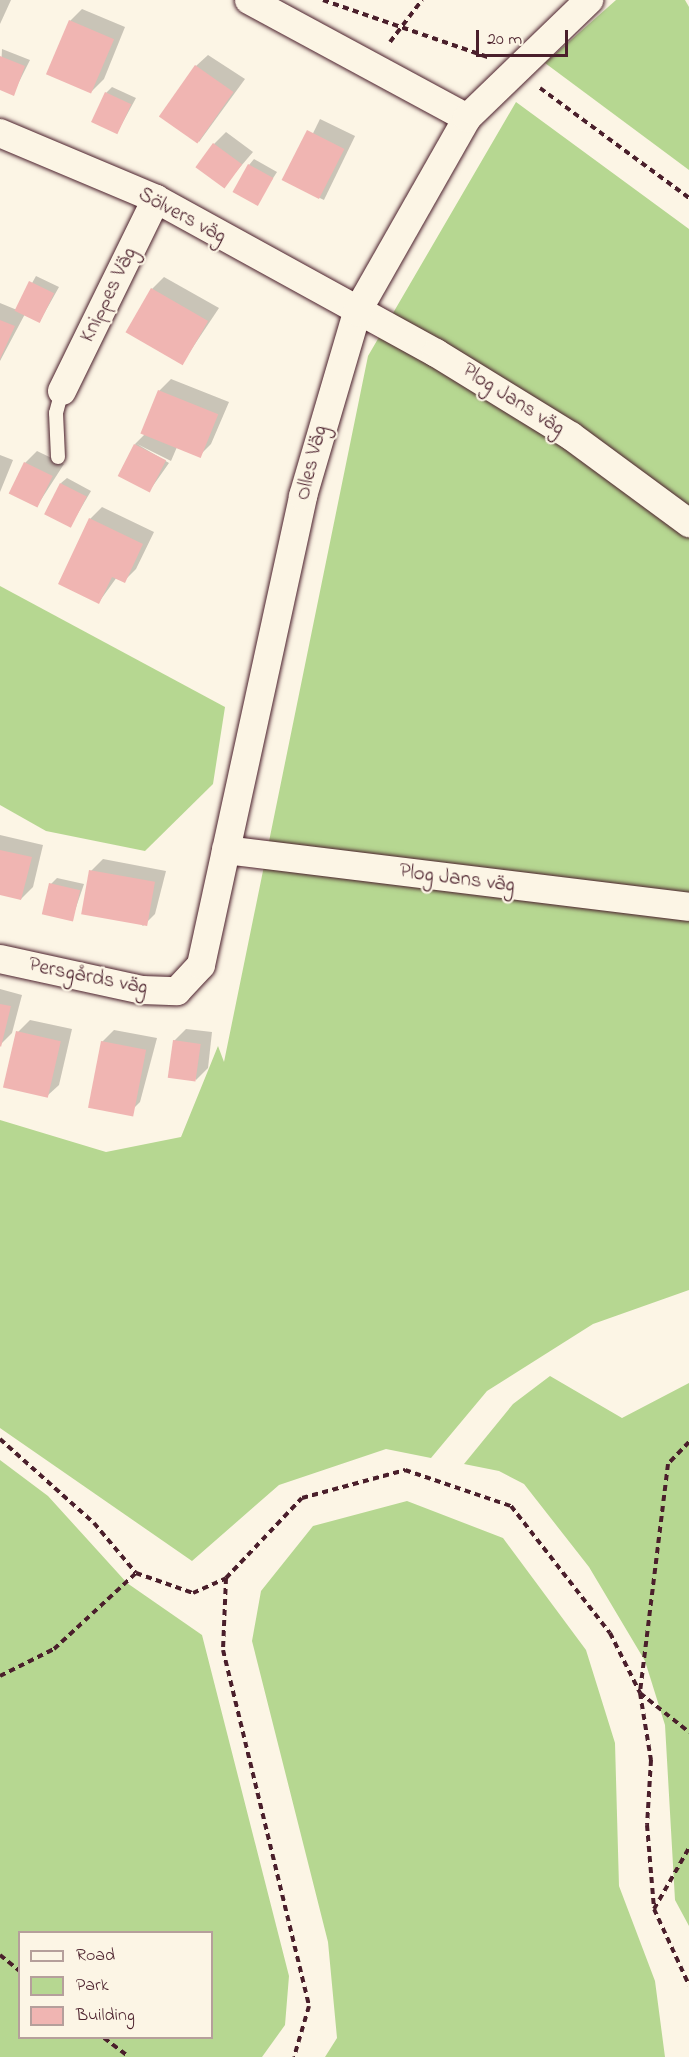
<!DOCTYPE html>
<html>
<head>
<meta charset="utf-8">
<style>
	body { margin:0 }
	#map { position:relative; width:689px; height:2057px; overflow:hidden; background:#fcf5e5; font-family:"Indie Flower",sans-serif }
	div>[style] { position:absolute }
	.green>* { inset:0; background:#b6d791 }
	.shadow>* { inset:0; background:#0003; transform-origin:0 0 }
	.building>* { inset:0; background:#f0b5b2; transform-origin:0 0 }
	.path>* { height:4px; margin-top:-2px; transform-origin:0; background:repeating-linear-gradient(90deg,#4a1f2b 0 6px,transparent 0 10.5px) }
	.roads { filter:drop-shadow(0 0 2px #4a1f2b) drop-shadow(0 0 2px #4a1f2b) }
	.service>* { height:14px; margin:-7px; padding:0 7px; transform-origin:7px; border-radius:7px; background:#fcf5e5 }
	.minor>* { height:28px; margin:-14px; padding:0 14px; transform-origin:14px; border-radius:14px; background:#fcf5e5 }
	span { translate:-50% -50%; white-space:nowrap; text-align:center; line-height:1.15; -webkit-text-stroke:4.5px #fcf5e5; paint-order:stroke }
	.street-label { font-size:21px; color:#4a1f2b }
	.legend { position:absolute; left:18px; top:1931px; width:195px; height:108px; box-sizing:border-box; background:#fcf5e5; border:2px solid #b59f9b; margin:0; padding:8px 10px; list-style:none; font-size:18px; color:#4a1f2b }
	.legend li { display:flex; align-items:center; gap:12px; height:30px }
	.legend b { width:30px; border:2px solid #b59f9b }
	.scale { position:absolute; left:476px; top:30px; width:92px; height:27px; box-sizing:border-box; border:3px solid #4a1f2b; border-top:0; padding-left:8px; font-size:18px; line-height:21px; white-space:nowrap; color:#4a1f2b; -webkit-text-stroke:4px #fcf5e5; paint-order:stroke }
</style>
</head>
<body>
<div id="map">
	<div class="green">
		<div style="clip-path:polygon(616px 0,685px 0,689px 7px,689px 170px,545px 63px)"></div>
		<div style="clip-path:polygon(516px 102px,689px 229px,689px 1290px,593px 1324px,487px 1391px,431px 1458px,386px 1449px,279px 1485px,192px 1561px,0 1428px,0 1120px,106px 1152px,181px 1137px,218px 1046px,224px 1062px,368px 356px)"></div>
		<div style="clip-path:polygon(0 586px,225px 707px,213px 784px,145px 851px,46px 831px,0 805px)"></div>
		<div style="clip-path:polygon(550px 1376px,622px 1418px,689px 1383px,689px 1926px,675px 1900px,665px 1725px,645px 1661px,589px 1567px,524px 1484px,499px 1471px,464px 1464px,513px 1404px)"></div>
		<div style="clip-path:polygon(evenodd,0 1460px,48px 1496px,127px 1583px,202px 1635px,289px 1976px,285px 2025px,262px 2057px,0 2057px,0 1460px,20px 1932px,212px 1932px,212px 2038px,20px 2038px,20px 1932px)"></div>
		<div style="clip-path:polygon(407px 1501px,503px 1538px,586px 1650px,615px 1743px,619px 1886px,655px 1981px,665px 2057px,325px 2057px,337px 2038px,328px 1942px,252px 1641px,261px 1591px,313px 1526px)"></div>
	</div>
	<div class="shadow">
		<div style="clip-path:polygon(0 0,11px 0,0 24px)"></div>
		<div style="clip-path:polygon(82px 9px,125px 27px,104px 79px,92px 91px,70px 21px)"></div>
		<div style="clip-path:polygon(2px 49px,30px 60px,13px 94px,0 89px)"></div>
		<div style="clip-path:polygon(208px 55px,245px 79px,199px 142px,196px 66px)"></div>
		<div style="clip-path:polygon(112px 87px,136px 98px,117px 133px,106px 93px)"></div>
		<div style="left:320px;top:119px;width:39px;height:71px;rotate:26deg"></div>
		<div style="clip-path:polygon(226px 132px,253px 152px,224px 186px,214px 144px)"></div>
		<div style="clip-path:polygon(254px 159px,277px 172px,257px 203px,249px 165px)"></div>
		<div style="clip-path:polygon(36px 276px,59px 287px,40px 321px,25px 314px,0 361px,0 303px,17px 310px)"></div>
		<div style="clip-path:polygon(164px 277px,219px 308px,183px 362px,152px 289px)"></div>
		<div style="clip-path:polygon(171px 379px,229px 402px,211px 444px,199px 456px,177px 447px,171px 461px,137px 444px,169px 463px,150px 490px,135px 444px,145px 434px,159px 391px)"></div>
		<div style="clip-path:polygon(37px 451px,64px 464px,37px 506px,25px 463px)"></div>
		<div style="clip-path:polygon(0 455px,13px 460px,0 492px)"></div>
		<div style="clip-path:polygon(67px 478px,91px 491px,71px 525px,61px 483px)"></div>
		<div style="clip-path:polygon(102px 507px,154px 532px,136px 569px,124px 581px,117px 577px,99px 602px,90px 519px)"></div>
		<div style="clip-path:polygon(0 835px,43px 845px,33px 887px,21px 899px,0 894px)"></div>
		<div style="clip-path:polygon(103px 859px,166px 871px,155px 914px,143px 926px,91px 871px)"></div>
		<div style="clip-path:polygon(57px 878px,84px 884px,72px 919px,51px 884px)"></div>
		<div style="clip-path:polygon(0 989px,22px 995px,12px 1033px,0 1045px)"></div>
		<div style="clip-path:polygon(30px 1020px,72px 1029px,59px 1085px,47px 1096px,18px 1032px)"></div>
		<div style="clip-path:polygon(186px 1029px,212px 1032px,208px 1068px,196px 1080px,174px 1041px)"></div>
		<div style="clip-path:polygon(114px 1030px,157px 1038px,140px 1102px,128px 1114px,102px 1042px)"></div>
	</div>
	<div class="building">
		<div style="left:69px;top:20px;width:49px;height:59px;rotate:23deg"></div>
		<div style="clip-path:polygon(0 56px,25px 66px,14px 96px,0 90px)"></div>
		<div style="left:195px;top:65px;width:47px;height:63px;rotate:35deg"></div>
		<div style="left:105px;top:92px;width:29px;height:33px;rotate:25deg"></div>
		<div style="left:307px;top:130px;width:42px;height:56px;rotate:27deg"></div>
		<div style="left:213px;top:143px;width:36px;height:30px;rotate:36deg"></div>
		<div style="left:248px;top:164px;width:29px;height:32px;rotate:29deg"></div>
		<div style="left:29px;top:281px;width:28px;height:33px;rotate:26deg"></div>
		<div style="left:151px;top:288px;width:66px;height:51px;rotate:30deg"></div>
		<div style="clip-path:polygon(0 320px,15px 326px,0 359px)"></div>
		<div style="left:158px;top:390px;width:65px;height:47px;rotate:22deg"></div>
		<div style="left:134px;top:444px;width:36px;height:36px;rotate:27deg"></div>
		<div style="left:24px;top:462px;width:32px;height:35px;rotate:26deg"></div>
		<div style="left:60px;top:483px;width:30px;height:35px;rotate:27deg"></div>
		<div style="clip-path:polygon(89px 518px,143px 544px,125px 583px,112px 577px,99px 604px,58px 584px)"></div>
		<div style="clip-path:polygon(0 850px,32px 857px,21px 900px,0 895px)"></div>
		<div style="left:89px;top:870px;width:67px;height:45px;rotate:10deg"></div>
		<div style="left:49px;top:883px;width:32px;height:32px;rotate:13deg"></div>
		<div style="clip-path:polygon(0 1004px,11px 1006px,1px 1047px,0 1046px)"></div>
		<div style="left:16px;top:1031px;width:46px;height:58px;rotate:13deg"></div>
		<div style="left:173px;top:1040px;width:28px;height:38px;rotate:8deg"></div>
		<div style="left:101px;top:1041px;width:46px;height:68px;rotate:11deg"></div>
	</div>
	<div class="path">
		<div style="left:323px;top:0;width:175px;rotate:19.1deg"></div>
		<div style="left:390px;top:42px;width:53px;rotate:-52.7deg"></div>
		<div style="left:540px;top:88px;width:185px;rotate:36.4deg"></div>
		<div style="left:0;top:1439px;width:126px;rotate:41.8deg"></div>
		<div style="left:94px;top:1523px;width:65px;rotate:50deg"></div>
		<div style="left:136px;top:1573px;width:60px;rotate:19.3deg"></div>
		<div style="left:193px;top:1593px;width:36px;rotate:-24deg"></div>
		<div style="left:226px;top:1578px;width:110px;rotate:-46.5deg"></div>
		<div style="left:302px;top:1498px;width:107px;rotate:-15.2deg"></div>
		<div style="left:405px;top:1470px;width:112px;rotate:18.8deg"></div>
		<div style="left:511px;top:1506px;width:161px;rotate:52.1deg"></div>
		<div style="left:610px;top:1633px;width:67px;rotate:63.4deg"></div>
		<div style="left:640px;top:1693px;width:68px;rotate:80.7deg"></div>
		<div style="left:651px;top:1760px;width:65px;rotate:93.5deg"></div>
		<div style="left:647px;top:1825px;width:84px;rotate:85.2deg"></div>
		<div style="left:654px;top:1909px;width:84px;rotate:65.3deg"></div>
		<div style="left:689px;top:1442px;width:30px;rotate:134deg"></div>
		<div style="left:668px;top:1464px;width:231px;rotate:97deg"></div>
		<div style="left:640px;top:1693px;width:63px;rotate:38.5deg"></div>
		<div style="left:226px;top:1578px;width:72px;rotate:92.4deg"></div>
		<div style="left:223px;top:1650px;width:366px;rotate:76.4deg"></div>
		<div style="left:309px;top:2006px;width:53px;rotate:106.4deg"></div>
		<div style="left:0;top:1676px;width:60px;rotate:-26.6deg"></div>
		<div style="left:54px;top:1649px;width:112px;rotate:-42.8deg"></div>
		<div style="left:654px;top:1909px;width:70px;rotate:-60.2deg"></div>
		<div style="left:0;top:1955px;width:26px;rotate:39deg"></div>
		<div style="left:104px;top:2038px;width:31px;rotate:37deg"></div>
	</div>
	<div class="roads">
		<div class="service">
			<div style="left:58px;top:457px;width:44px;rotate:-92.6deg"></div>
			<div style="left:56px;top:413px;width:23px;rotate:-75deg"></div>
		</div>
		<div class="minor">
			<div style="left:249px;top:0;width:248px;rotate:28.4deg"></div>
			<div style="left:0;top:133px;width:169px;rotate:22.9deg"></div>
			<div style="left:156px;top:199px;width:320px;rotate:28.8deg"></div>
			<div style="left:436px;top:353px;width:158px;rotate:31.6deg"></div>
			<div style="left:571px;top:436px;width:147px;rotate:36.4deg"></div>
			<div style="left:62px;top:391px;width:214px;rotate:-63.9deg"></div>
			<div style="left:226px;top:850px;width:466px;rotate:7deg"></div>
			<div style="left:0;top:959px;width:145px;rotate:12.3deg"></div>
			<div style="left:142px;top:990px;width:35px;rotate:2deg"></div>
			<div style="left:177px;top:991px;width:35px;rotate:-47deg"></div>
			<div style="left:201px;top:965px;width:480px;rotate:-77.7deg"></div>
			<div style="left:303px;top:496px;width:192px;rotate:-73.6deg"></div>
			<div style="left:357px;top:312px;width:223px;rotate:-60.4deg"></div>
			<div style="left:467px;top:118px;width:170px;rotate:-44deg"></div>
		</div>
	</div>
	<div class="street-label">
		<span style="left:182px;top:216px;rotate:28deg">Sölvers väg</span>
		<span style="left:109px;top:295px;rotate:-64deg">Knippes Väg</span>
		<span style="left:513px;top:400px;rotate:32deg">Plog Jans väg</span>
		<span style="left:312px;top:463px;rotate:-76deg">Olles Väg</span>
		<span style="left:457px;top:879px;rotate:7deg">Plog Jans väg</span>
		<span style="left:88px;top:977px;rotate:11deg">Persgårds väg</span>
	</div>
	<ul class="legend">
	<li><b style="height:8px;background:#fcf5e5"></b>Road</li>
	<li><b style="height:16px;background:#b6d791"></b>Park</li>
	<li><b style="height:16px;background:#f0b5b2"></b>Building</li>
	</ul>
	<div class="scale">20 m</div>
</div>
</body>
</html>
